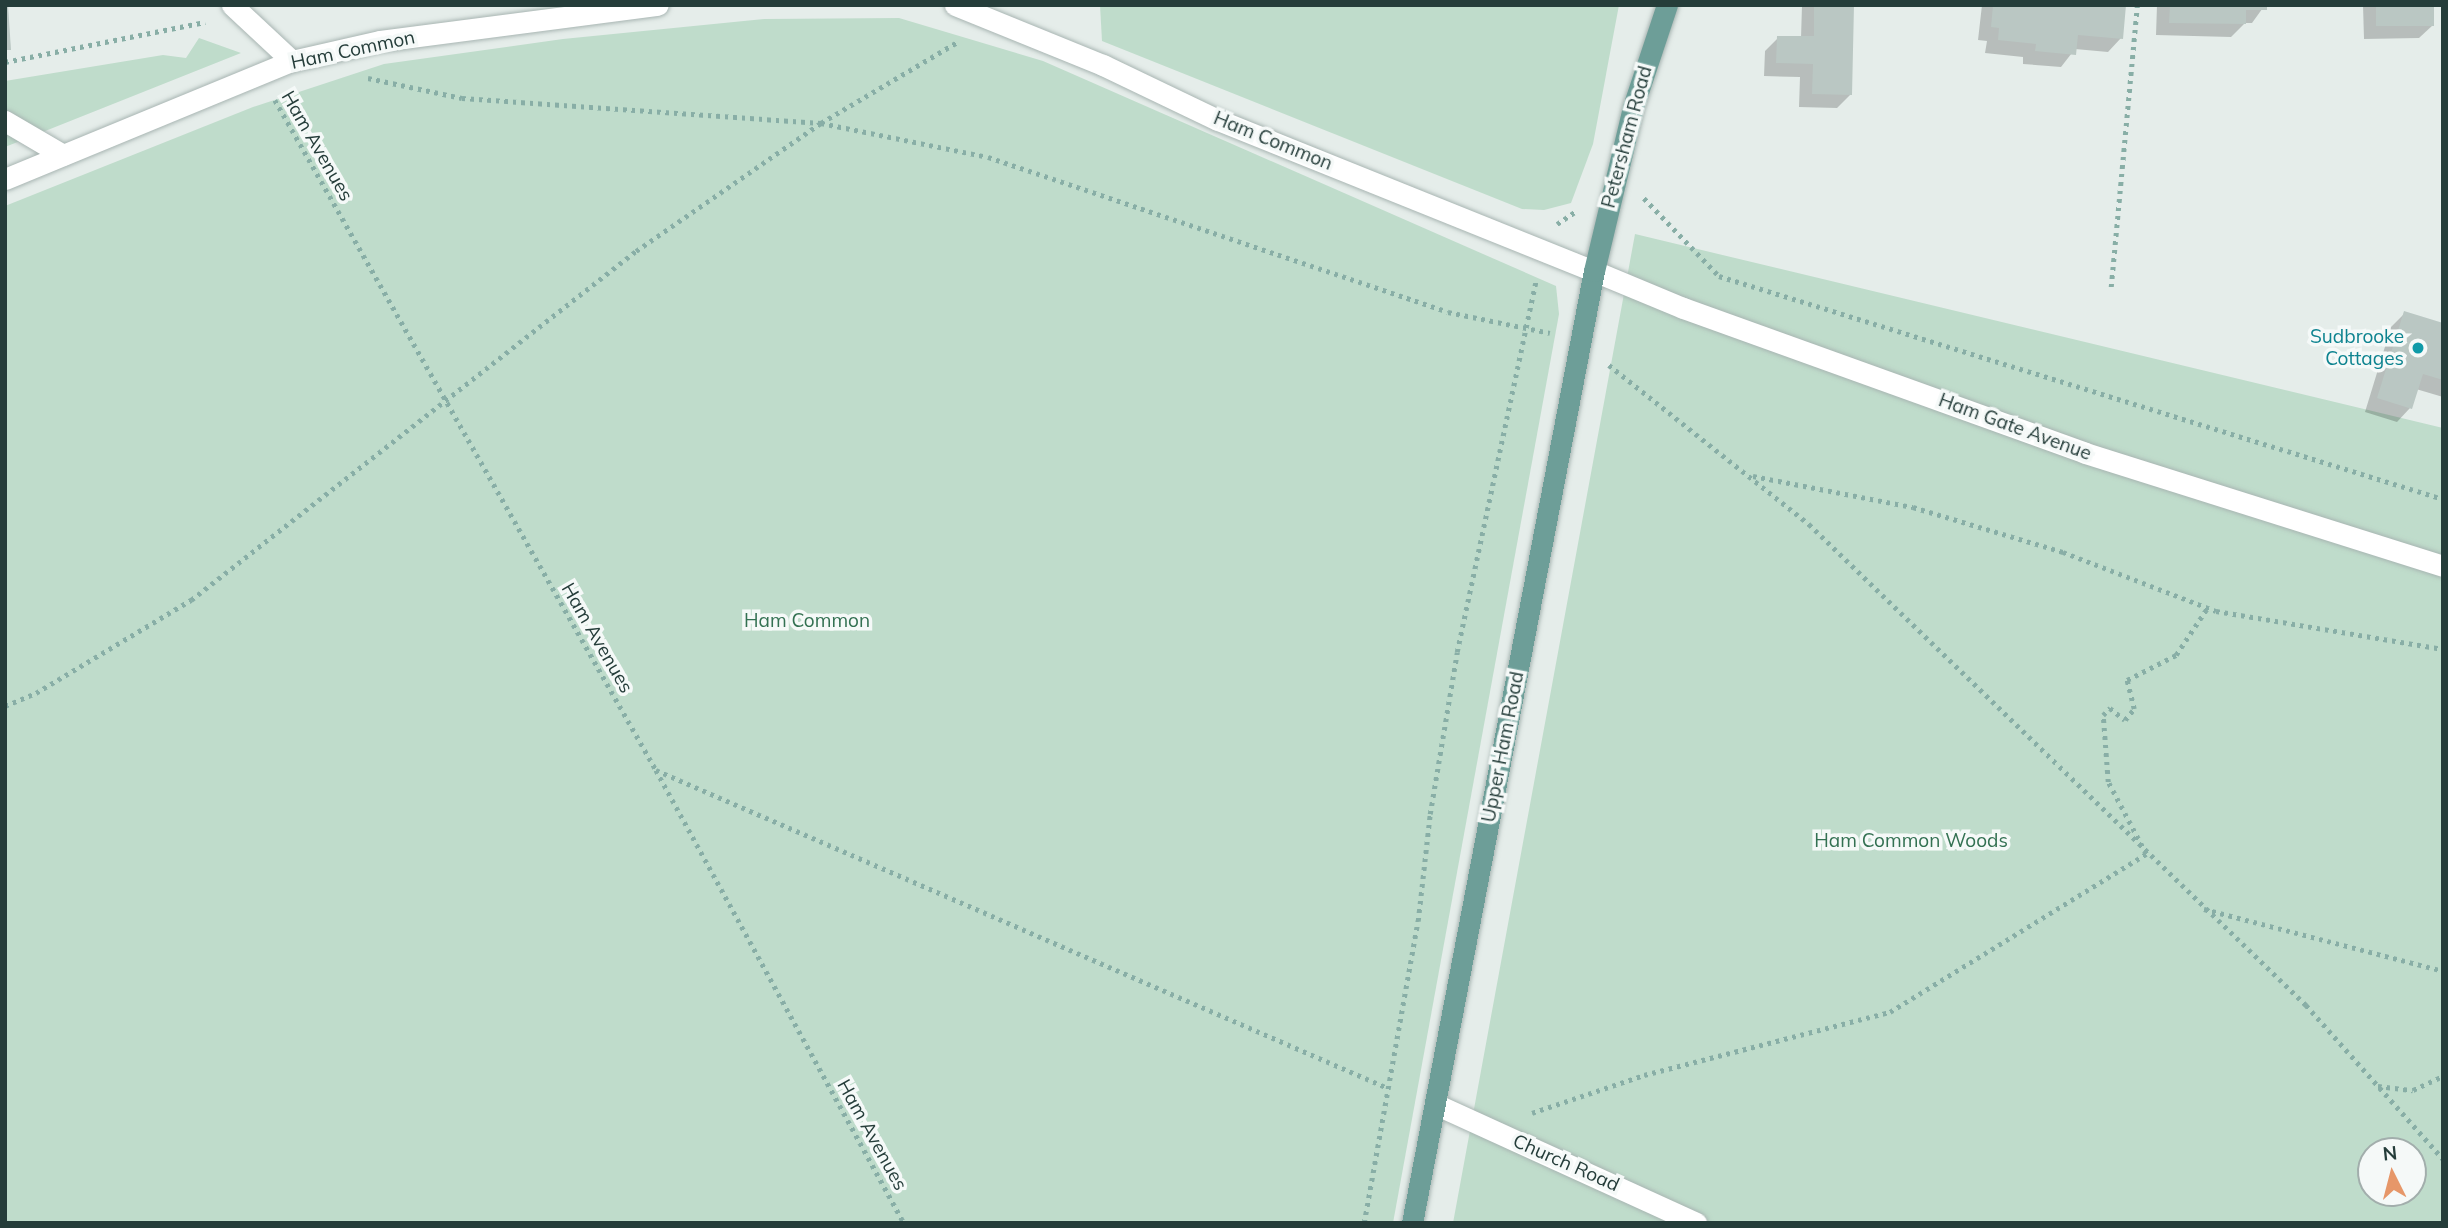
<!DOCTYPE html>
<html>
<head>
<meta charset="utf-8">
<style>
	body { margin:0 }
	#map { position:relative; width:2448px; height:1228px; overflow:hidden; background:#e5edea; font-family:Mulish,sans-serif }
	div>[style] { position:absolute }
	.green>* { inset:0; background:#bfdccb }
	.shadow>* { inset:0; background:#0003 }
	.building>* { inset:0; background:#bac7c3; transform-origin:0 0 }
	.path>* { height:4.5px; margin-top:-2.25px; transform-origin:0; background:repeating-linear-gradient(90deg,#88aea6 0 3.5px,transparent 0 8.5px) }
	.roads { filter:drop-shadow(0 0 2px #a8b5b2) drop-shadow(0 0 2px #a8b5b2) }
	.service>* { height:21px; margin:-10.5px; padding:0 10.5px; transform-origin:10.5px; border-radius:10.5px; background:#fff }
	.minor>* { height:21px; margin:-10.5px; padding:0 10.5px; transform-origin:10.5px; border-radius:10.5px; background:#fff }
	.tertiary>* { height:21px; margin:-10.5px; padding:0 10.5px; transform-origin:10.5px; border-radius:10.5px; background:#fff }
	.secondary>* { height:21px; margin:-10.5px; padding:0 10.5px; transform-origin:10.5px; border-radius:10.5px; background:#fff }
	.primary>* { height:21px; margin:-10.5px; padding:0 10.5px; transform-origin:10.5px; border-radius:10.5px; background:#6d9e98 }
	.dots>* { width:19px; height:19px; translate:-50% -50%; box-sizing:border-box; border:4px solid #f5f9f8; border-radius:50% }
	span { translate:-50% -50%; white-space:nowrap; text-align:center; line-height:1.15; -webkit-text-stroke:7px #f5f9f8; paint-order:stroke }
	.street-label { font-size:19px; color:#253d3a }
	.culture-label { font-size:19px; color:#0d838f }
	.right { translate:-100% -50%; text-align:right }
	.park-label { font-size:19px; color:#337152 }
	.frame { position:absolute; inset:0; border:7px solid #253d3a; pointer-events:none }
	.north { position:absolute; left:2357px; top:1137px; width:70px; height:70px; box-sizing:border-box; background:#f5f9f8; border:2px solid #a2aeac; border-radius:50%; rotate:354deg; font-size:19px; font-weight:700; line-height:28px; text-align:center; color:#253d3a }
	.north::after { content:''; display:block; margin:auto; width:24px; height:32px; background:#e69769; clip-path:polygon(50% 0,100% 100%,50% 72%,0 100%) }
</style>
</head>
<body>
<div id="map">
	<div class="green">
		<div style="clip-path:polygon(1100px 5px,1619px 5px,1593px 144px,1571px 203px,1544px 210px,1522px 209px,1102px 41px)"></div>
		<div style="clip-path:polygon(899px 18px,1043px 61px,1556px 286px,1559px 314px,1393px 1223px,5px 1223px,5px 206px,253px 107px,384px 64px,563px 39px,764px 19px)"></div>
		<div style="clip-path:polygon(199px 38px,241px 53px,5px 147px,5px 81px,163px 55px,186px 58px)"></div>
		<div style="clip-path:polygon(evenodd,1635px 234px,2443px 428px,2443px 1223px,1453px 1223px,1635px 234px,2371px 1151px,2413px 1151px,2413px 1193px,2371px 1193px,2371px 1151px)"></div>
	</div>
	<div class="shadow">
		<div style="clip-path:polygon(1802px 5px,1853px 5px,1851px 94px,1837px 108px,1799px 107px,1800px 77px,1764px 76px,1765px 51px,1778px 38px,1801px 38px)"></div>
		<div style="clip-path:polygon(1982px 5px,2124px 5px,2121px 38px,2108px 52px,2075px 49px,2061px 67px,2023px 64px,2023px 57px,1985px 53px,1987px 41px,1978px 40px)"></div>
		<div style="clip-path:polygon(2157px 5px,2265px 5px,2252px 23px,2245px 23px,2231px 37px,2156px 35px)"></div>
		<div style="clip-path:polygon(2363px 5px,2433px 5px,2433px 25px,2419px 38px,2364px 39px)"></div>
		<div style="clip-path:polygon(2405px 313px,2443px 325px,2443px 397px,2416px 389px,2410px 408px,2397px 422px,2365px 412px,2391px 327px)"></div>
	</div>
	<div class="building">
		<div style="clip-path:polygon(5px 5px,8px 5px,11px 50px,5px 50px)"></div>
		<div style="clip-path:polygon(1814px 5px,1854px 5px,1852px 95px,1812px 94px,1813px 64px,1776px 63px,1777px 36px,1814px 36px)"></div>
		<div style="clip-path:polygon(1993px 5px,2126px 5px,2123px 39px,2078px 35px,2076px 55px,2035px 51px,2036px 44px,1998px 40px,1999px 28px,1991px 27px)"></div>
		<div style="clip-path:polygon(2170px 5px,2267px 5px,2267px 10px,2246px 10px,2246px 24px,2169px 23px)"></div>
		<div style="left:2376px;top:5px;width:58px;height:21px"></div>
		<div style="clip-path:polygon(2404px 311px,2443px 323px,2443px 380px,2423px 374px,2412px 409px,2377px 398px)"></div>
	</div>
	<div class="path">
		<div style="left:5px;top:62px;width:204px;rotate:-11.3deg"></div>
		<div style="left:368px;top:78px;width:96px;rotate:12deg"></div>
		<div style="left:462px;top:98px;width:360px;rotate:4deg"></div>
		<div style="left:821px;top:123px;width:170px;rotate:11.5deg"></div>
		<div style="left:988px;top:157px;width:485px;rotate:18.6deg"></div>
		<div style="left:1448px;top:312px;width:104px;rotate:11.6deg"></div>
		<div style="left:275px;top:100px;width:771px;rotate:60.37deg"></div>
		<div style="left:656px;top:770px;width:516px;rotate:61.3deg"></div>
		<div style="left:1644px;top:198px;width:108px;rotate:46.1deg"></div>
		<div style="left:1719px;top:276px;width:758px;rotate:17.12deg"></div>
		<div style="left:1557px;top:224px;width:22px;rotate:-34deg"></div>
		<div style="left:2111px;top:287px;width:283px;rotate:-84.7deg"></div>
		<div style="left:1609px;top:365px;width:256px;rotate:38.5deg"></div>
		<div style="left:1809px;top:524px;width:692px;rotate:44.06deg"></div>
		<div style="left:2306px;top:1005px;width:206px;rotate:48.3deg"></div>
		<div style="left:1753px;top:476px;width:163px;rotate:11deg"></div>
		<div style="left:1913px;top:507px;width:157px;rotate:16.7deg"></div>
		<div style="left:2063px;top:552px;width:164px;rotate:21.1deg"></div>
		<div style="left:2216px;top:611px;width:230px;rotate:9.5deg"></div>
		<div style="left:5px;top:706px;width:34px;rotate:-23deg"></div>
		<div style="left:36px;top:693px;width:181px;rotate:-31deg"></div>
		<div style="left:191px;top:600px;width:566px;rotate:-38.11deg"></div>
		<div style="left:636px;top:251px;width:225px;rotate:-34.7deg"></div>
		<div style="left:821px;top:123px;width:161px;rotate:-30.7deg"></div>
		<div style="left:656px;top:770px;width:798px;rotate:23.48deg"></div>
		<div style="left:2204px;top:909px;width:247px;rotate:14.5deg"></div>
		<div style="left:2378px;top:1086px;width:35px;rotate:7deg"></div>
		<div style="left:2413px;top:1090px;width:33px;rotate:-25deg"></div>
		<div style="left:1532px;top:1113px;width:118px;rotate:-18.7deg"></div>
		<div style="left:1644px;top:1075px;width:254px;rotate:-14.4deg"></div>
		<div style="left:1890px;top:1012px;width:301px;rotate:-31.7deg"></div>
		<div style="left:2146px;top:854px;width:81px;rotate:-117.8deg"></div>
		<div style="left:2108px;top:782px;width:67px;rotate:-94.3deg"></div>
		<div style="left:2103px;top:715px;width:10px;rotate:-45deg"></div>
		<div style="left:2110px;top:708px;width:19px;rotate:39deg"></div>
		<div style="left:2125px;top:720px;width:14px;rotate:-51deg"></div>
		<div style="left:2134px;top:709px;width:30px;rotate:-104deg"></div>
		<div style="left:2127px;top:680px;width:55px;rotate:-27deg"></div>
		<div style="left:2176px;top:655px;width:58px;rotate:-56.3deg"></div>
		<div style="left:1364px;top:1223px;width:307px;rotate:-79.9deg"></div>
		<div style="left:1418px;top:921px;width:108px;rotate:-83.6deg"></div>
		<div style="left:1430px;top:814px;width:164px;rotate:-80.5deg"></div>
		<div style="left:1457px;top:652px;width:379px;rotate:-78deg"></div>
	</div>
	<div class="roads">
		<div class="service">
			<div style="left:232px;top:5px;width:82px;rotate:43deg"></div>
		</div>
		<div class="minor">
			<div style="left:5px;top:121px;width:67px;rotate:30.4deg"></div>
			<div style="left:1435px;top:1104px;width:287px;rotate:24.5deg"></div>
		</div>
		<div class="tertiary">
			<div style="left:955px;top:5px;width:160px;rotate:22.1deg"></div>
			<div style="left:1103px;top:65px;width:127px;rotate:25.6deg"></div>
			<div style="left:1218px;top:120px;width:405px;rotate:21.9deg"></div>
			<div style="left:5px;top:179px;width:310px;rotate:-22.4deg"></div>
			<div style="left:292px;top:61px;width:90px;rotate:-12.8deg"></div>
			<div style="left:380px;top:41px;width:280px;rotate:-7.4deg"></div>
		</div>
		<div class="secondary">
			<div style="left:1594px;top:271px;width:96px;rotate:22.6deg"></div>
			<div style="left:1683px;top:308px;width:427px;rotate:19.8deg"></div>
			<div style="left:2085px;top:453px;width:375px;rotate:17.5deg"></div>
		</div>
		<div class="primary">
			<div style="left:1412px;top:1223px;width:969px;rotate:-79.18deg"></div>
			<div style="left:1594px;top:271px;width:169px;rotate:-76.6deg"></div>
			<div style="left:1633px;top:107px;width:108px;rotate:-71.6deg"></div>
		</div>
	</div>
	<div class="dots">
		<div style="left:2418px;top:348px;background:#0f9aa8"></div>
	</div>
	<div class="street-label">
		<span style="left:353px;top:50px;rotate:-12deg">Ham Common</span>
		<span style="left:1627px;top:137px;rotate:-75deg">Petersham Road</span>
		<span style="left:1273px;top:141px;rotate:22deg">Ham Common</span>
		<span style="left:317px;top:146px;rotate:60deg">Ham Avenues</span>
		<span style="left:2015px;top:427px;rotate:20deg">Ham Gate Avenue</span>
		<span style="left:597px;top:638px;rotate:60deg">Ham Avenues</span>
		<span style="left:1503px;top:747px;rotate:-79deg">Upper Ham Road</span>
		<span style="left:872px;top:1135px;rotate:61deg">Ham Avenues</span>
		<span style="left:1566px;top:1163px;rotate:24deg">Church Road</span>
	</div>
	<div class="culture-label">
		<span class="right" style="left:2404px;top:348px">Sudbrooke<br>Cottages</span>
	</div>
	<div class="park-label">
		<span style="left:807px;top:621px">Ham Common</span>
		<span style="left:1911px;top:841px">Ham Common Woods</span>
	</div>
	<div class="frame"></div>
	<div class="north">N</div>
</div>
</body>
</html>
